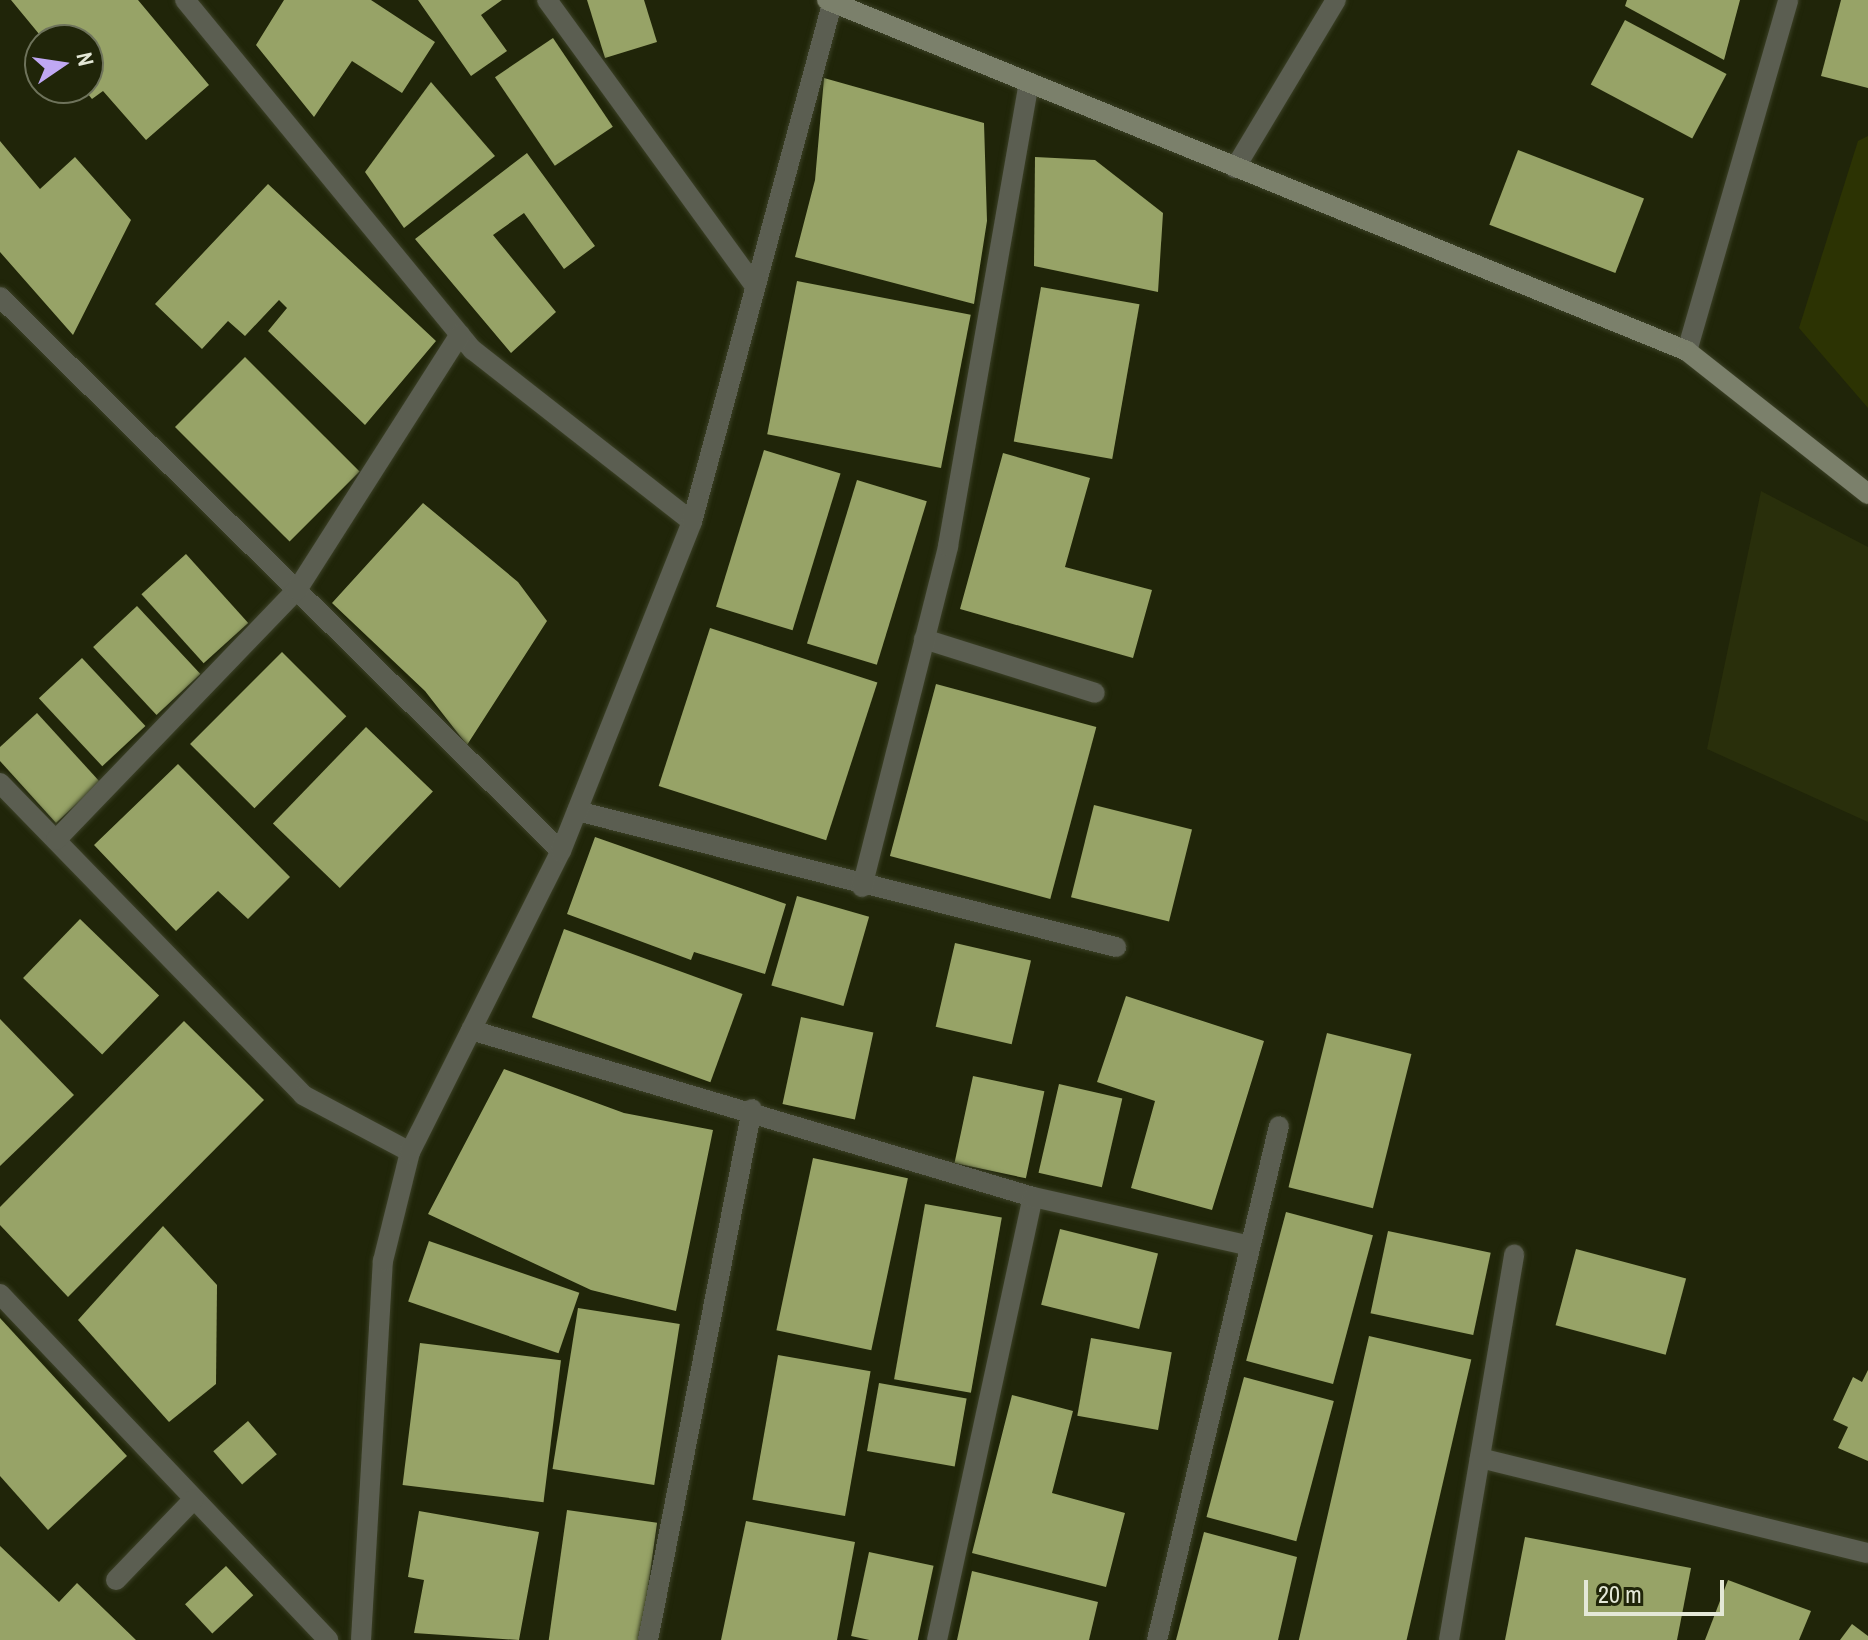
<!DOCTYPE html>
<html>
<head>
<meta charset="utf-8">
<style>
	body { margin:0 }
	#map { position:relative; width:1868px; height:1640px; overflow:hidden; background:#202509; font-family:"Archivo Narrow",sans-serif }
	div>[style] { position:absolute }
	.built>* { inset:0; background:#292f0b }
	.green>* { inset:0; background:#2c3303 }
	.building>* { inset:0; background:#97a367; transform-origin:0 0 }
	.roads { filter:drop-shadow(0 0 2px #3b4026) drop-shadow(0 0 2px #3b4026) }
	.street>* { height:20px; margin:-10px; padding:0 10px; transform-origin:10px; border-radius:10px; background:#5b5e51 }
	.secondary>* { height:20px; margin:-10px; padding:0 10px; transform-origin:10px; border-radius:10px; background:#7b806b }
	span { translate:-50% -50%; white-space:nowrap; text-align:center; line-height:1.15; -webkit-text-stroke:8px #202509; paint-order:stroke }
	.north { position:absolute; left:24px; top:24px; width:80px; height:80px; box-sizing:border-box; background:#202509; border:2px solid #6e735b; border-radius:50%; rotate:77deg; font-size:22px; font-weight:700; line-height:32px; text-align:center; color:#e4e8d7 }
	.north::after { content:''; display:block; margin:auto; width:28px; height:36px; background:#c0a8f4; clip-path:polygon(50% 0,100% 100%,50% 72%,0 100%) }
	.scale { position:absolute; left:1584px; top:1580px; width:140px; height:36px; box-sizing:border-box; border:4px solid #e4e8d7; border-top:0; padding-left:10px; font-size:24px; line-height:28px; white-space:nowrap; color:#e4e8d7; -webkit-text-stroke:6px #202509; paint-order:stroke }
</style>
</head>
<body>
<div id="map">
	<div class="built">
		<div style="clip-path:polygon(1761px 491px,1868px 547px,1868px 822px,1707px 749px)"></div>
	</div>
	<div class="green">
		<div style="clip-path:polygon(1868px 136px,1868px 408px,1799px 328px,1858px 141px)"></div>
	</div>
	<div class="building">
		<div style="clip-path:polygon(11px 0,138px 0,209px 85px,146px 140px,103px 91px,92px 99px,83px 88px,88px 40px,44px 40px)"></div>
		<div style="clip-path:polygon(284px 0,371px 0,435px 42px,402px 93px,352px 61px,314px 117px,256px 45px)"></div>
		<div style="clip-path:polygon(418px 0,502px 0,481px 15px,507px 51px,471px 76px)"></div>
		<div style="clip-path:polygon(587px 0,644px 0,657px 42px,605px 58px)"></div>
		<div style="clip-path:polygon(1627px 0,1740px 0,1724px 60px,1625px 6px)"></div>
		<div style="clip-path:polygon(1841px 0,1868px 0,1868px 88px,1821px 76px)"></div>
		<div style="left:1625px;top:20px;width:115px;height:73px;rotate:28deg"></div>
		<div style="left:553px;top:38px;width:107px;height:70px;rotate:56deg"></div>
		<div style="clip-path:polygon(824px 78px,984px 123px,987px 221px,974px 304px,795px 257px,815px 180px)"></div>
		<div style="clip-path:polygon(431px 82px,495px 156px,404px 228px,365px 172px)"></div>
		<div style="clip-path:polygon(0 141px,40px 189px,75px 157px,131px 220px,73px 335px,0 252px)"></div>
		<div style="left:1518px;top:150px;width:135px;height:80px;rotate:21deg"></div>
		<div style="clip-path:polygon(527px 153px,595px 246px,564px 269px,524px 213px,493px 235px,556px 312px,511px 353px,415px 239px)"></div>
		<div style="clip-path:polygon(1035px 157px,1095px 160px,1163px 213px,1158px 292px,1034px 266px)"></div>
		<div style="clip-path:polygon(268px 184px,436px 341px,365px 425px,268px 331px,287px 308px,279px 300px,245px 336px,228px 321px,202px 349px,155px 304px)"></div>
		<div style="left:797px;top:281px;width:177px;height:156px;rotate:11deg"></div>
		<div style="left:1041px;top:287px;width:100px;height:157px;rotate:10deg"></div>
		<div style="left:245px;top:357px;width:162px;height:99px;rotate:45deg"></div>
		<div style="left:764px;top:450px;width:80px;height:164px;rotate:17deg"></div>
		<div style="clip-path:polygon(1003px 453px,1090px 478px,1065px 567px,1152px 590px,1133px 658px,960px 609px)"></div>
		<div style="left:857px;top:480px;width:73px;height:171px;rotate:17deg"></div>
		<div style="clip-path:polygon(423px 503px,518px 582px,547px 621px,467px 745px,425px 691px,332px 603px)"></div>
		<div style="left:186px;top:554px;width:93px;height:60px;rotate:48deg"></div>
		<div style="left:137px;top:606px;width:93px;height:60px;rotate:47deg"></div>
		<div style="left:710px;top:628px;width:176px;height:166px;rotate:18deg"></div>
		<div style="left:282px;top:652px;width:91px;height:130px;rotate:45deg"></div>
		<div style="left:82px;top:658px;width:93px;height:59px;rotate:47deg"></div>
		<div style="left:936px;top:684px;width:166px;height:178px;rotate:15deg"></div>
		<div style="clip-path:polygon(37px 713px,100px 782px,56px 823px,0 761px,0 747px)"></div>
		<div style="left:366px;top:727px;width:93px;height:134px;rotate:44deg"></div>
		<div style="clip-path:polygon(178px 764px,290px 877px,248px 919px,218px 891px,176px 931px,94px 845px)"></div>
		<div style="left:1094px;top:805px;width:101px;height:95px;rotate:14deg"></div>
		<div style="clip-path:polygon(595px 837px,786px 904px,765px 974px,694px 952px,691px 960px,567px 914px)"></div>
		<div style="left:797px;top:896px;width:75px;height:93px;rotate:16deg"></div>
		<div style="left:80px;top:919px;width:110px;height:82px;rotate:44deg"></div>
		<div style="left:564px;top:929px;width:190px;height:94px;rotate:20deg"></div>
		<div style="left:955px;top:943px;width:78px;height:86px;rotate:13deg"></div>
		<div style="clip-path:polygon(1126px 996px,1264px 1041px,1212px 1210px,1131px 1188px,1155px 1101px,1097px 1082px)"></div>
		<div style="left:801px;top:1017px;width:74px;height:89px;rotate:12deg"></div>
		<div style="clip-path:polygon(0 1019px,74px 1095px,0 1166px)"></div>
		<div style="clip-path:polygon(184px 1021px,264px 1100px,68px 1297px,0 1225px,0 1207px)"></div>
		<div style="left:1327px;top:1033px;width:87px;height:159px;rotate:14deg"></div>
		<div style="clip-path:polygon(504px 1069px,624px 1113px,713px 1130px,676px 1311px,591px 1290px,428px 1214px)"></div>
		<div style="left:973px;top:1076px;width:73px;height:89px;rotate:12deg"></div>
		<div style="left:1059px;top:1084px;width:65px;height:91px;rotate:13deg"></div>
		<div style="left:813px;top:1158px;width:97px;height:176px;rotate:12deg"></div>
		<div style="left:925px;top:1204px;width:78px;height:178px;rotate:10deg"></div>
		<div style="left:1286px;top:1212px;width:90px;height:154px;rotate:15deg"></div>
		<div style="clip-path:polygon(163px 1226px,217px 1285px,216px 1384px,169px 1422px,78px 1320px)"></div>
		<div style="left:1060px;top:1229px;width:101px;height:78px;rotate:14deg"></div>
		<div style="left:1388px;top:1231px;width:105px;height:84px;rotate:12deg"></div>
		<div style="left:429px;top:1241px;width:159px;height:64px;rotate:19deg"></div>
		<div style="left:1576px;top:1249px;width:114px;height:79px;rotate:15deg"></div>
		<div style="left:578px;top:1308px;width:103px;height:163px;rotate:9deg"></div>
		<div style="clip-path:polygon(0 1318px,127px 1456px,48px 1530px,0 1476px)"></div>
		<div style="left:1369px;top:1336px;width:105px;height:312px;rotate:13deg"></div>
		<div style="left:1091px;top:1338px;width:82px;height:79px;rotate:10deg"></div>
		<div style="left:420px;top:1343px;width:142px;height:143px;rotate:7deg"></div>
		<div style="left:778px;top:1355px;width:94px;height:147px;rotate:10deg"></div>
		<div style="clip-path:polygon(1868px 1370px,1868px 1461px,1838px 1448px,1848px 1427px,1833px 1420px,1853px 1377px,1862px 1382px)"></div>
		<div style="left:1244px;top:1377px;width:93px;height:145px;rotate:15deg"></div>
		<div style="left:879px;top:1383px;width:89px;height:69px;rotate:10deg"></div>
		<div style="clip-path:polygon(1012px 1395px,1073px 1411px,1052px 1493px,1125px 1513px,1106px 1587px,972px 1553px)"></div>
		<div style="left:248px;top:1421px;width:44px;height:46px;rotate:49deg"></div>
		<div style="left:567px;top:1510px;width:91px;height:132px;rotate:8deg"></div>
		<div style="clip-path:polygon(419px 1511px,539px 1532px,519px 1640px,414px 1633px,424px 1580px,408px 1577px)"></div>
		<div style="clip-path:polygon(746px 1521px,855px 1542px,837px 1640px,721px 1640px)"></div>
		<div style="clip-path:polygon(1204px 1532px,1297px 1557px,1278px 1640px,1176px 1640px)"></div>
		<div style="clip-path:polygon(1525px 1537px,1691px 1568px,1677px 1640px,1505px 1640px)"></div>
		<div style="clip-path:polygon(0 1546px,59px 1602px,77px 1583px,136px 1640px,0 1640px)"></div>
		<div style="left:869px;top:1552px;width:66px;height:86px;rotate:12deg"></div>
		<div style="left:226px;top:1566px;width:40px;height:56px;rotate:47deg"></div>
		<div style="clip-path:polygon(972px 1571px,1098px 1602px,1089px 1640px,957px 1640px)"></div>
		<div style="clip-path:polygon(1728px 1580px,1811px 1611px,1799px 1640px,1705px 1640px)"></div>
		<div style="clip-path:polygon(1852px 1624px,1868px 1636px,1868px 1640px,1840px 1640px)"></div>
	</div>
	<div class="roads">
		<div class="street">
			<div style="left:185px;top:0;width:453px;rotate:50.6deg"></div>
			<div style="left:473px;top:350px;width:278px;rotate:38.1deg"></div>
			<div style="left:547px;top:0;width:354px;rotate:54deg"></div>
			<div style="left:1235px;top:168px;width:196px;rotate:-59deg"></div>
			<div style="left:0;top:297px;width:788px;rotate:44.64deg"></div>
			<div style="left:1687px;top:351px;width:365px;rotate:-73.9deg"></div>
			<div style="left:924px;top:639px;width:179px;rotate:17.5deg"></div>
			<div style="left:0;top:783px;width:435px;rotate:45.8deg"></div>
			<div style="left:303px;top:1095px;width:121px;rotate:28deg"></div>
			<div style="left:577px;top:811px;width:556px;rotate:14.16deg"></div>
			<div style="left:56px;top:840px;width:347px;rotate:-46.1deg"></div>
			<div style="left:297px;top:590px;width:303px;rotate:-57.5deg"></div>
			<div style="left:862px;top:887px;width:352px;rotate:-75.8deg"></div>
			<div style="left:948px;top:546px;width:469px;rotate:-80.1deg"></div>
			<div style="left:471px;top:1030px;width:586px;rotate:16.55deg"></div>
			<div style="left:0;top:1294px;width:477px;rotate:46.5deg"></div>
			<div style="left:1480px;top:1458px;width:399px;rotate:13.8deg"></div>
			<div style="left:116px;top:1580px;width:112px;rotate:-46.1deg"></div>
			<div style="left:361px;top:1640px;width:380px;rotate:-86.7deg"></div>
			<div style="left:383px;top:1261px;width:112px;rotate:-76.1deg"></div>
			<div style="left:410px;top:1152px;width:337px;rotate:-63.4deg"></div>
			<div style="left:561px;top:851px;width:354px;rotate:-68.3deg"></div>
			<div style="left:692px;top:522px;width:541px;rotate:-74.88deg"></div>
			<div style="left:648px;top:1640px;width:541px;rotate:-78.92deg"></div>
			<div style="left:937px;top:1640px;width:453px;rotate:-77.8deg"></div>
			<div style="left:1033px;top:1197px;width:222px;rotate:12.7deg"></div>
			<div style="left:1157px;top:1640px;width:528px;rotate:-76.65deg"></div>
			<div style="left:1449px;top:1640px;width:391px;rotate:-80.4deg"></div>
		</div>
		<div class="secondary">
			<div style="left:827px;top:0;width:929px;rotate:22.2deg"></div>
			<div style="left:1687px;top:351px;width:231px;rotate:38.3deg"></div>
		</div>
	</div>
	<div class="north">N</div>
	<div class="scale">20 m</div>
</div>
</body>
</html>
